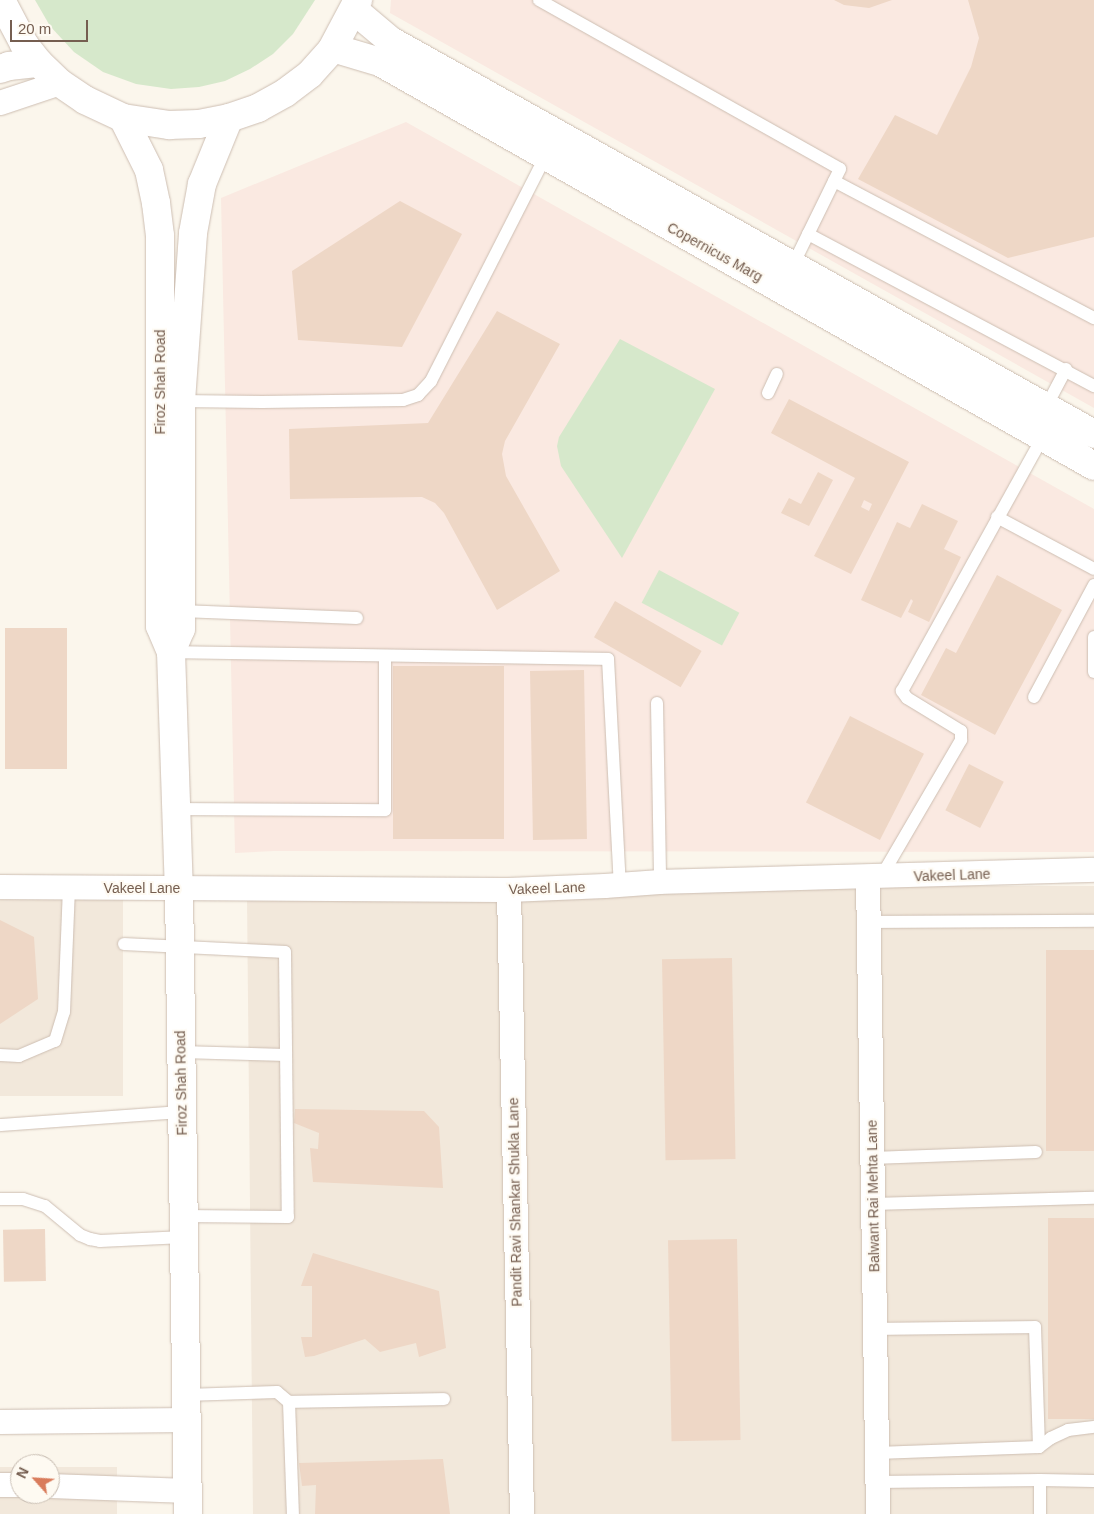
<!DOCTYPE html>
<html>
<head>
<meta charset="utf-8">
<style>
	body { margin:0 }
	#map { position:relative; width:1094px; height:1514px; overflow:hidden; background:#fbf6ec; font-family:Arial,sans-serif }
	div>[style] { position:absolute }
	.residential>* { inset:0; background:#f2e8db; transform-origin:0 0 }
	.commercial>* { inset:0; background:#fae9e1 }
	.green>* { inset:0; background:#d6e8cb; transform-origin:0 0 }
	.building>* { inset:0; background:#eed7c6; transform-origin:0 0 }
	.roads { filter:drop-shadow(0 0 1px #cdbeb2) drop-shadow(0 0 1px #cdbeb2) }
	.service>* { height:12px; margin:-6px; padding:0 6px; transform-origin:6px; border-radius:6px; background:#fff }
	.minor>* { height:24px; margin:-12px; padding:0 12px; transform-origin:12px; border-radius:12px; background:#fff }
	.tertiary>* { height:28px; margin:-14px; padding:0 14px; transform-origin:14px; border-radius:14px; background:#fff }
	.secondary>* { height:28px; margin:-14px; padding:0 14px; transform-origin:14px; border-radius:14px; background:#fff }
	span { translate:-50% -50%; white-space:nowrap; text-align:center; line-height:1.15; -webkit-text-stroke:4px #fefaf2; paint-order:stroke }
	.street-label { font-size:14px; color:#755e50 }
	.north { position:absolute; left:10px; top:1454px; width:50px; height:50px; box-sizing:border-box; background:#fefaf2; border:1px solid #c7bcb1; border-radius:50%; rotate:296deg; font-size:14px; font-weight:700; line-height:20px; text-align:center; color:#755e50 }
	.north::after { content:''; display:block; margin:auto; width:18px; height:22px; background:#d97c5c; clip-path:polygon(50% 0,100% 100%,50% 72%,0 100%) }
	.scale { position:absolute; left:10px; top:20px; width:78px; height:22px; box-sizing:border-box; border:2px solid #755e50; border-top:0; padding-left:6px; font-size:15px; line-height:18px; white-space:nowrap; color:#755e50; -webkit-text-stroke:4px #fefaf2; paint-order:stroke }
</style>
</head>
<body>
<div id="map">
	<div class="residential">
		<div style="clip-path:polygon(605px 886px,1094px 886px,1094px 1514px,253px 1514px,247px 897px)"></div>
		<div style="left:123px;top:900px;width:196px;height:123px;rotate:90deg"></div>
		<div style="clip-path:polygon(0 1467px,20px 1467px,20px 1494px,50px 1494px,50px 1467px,117px 1467px,117px 1514px,0 1514px)"></div>
	</div>
	<div class="commercial">
		<div style="clip-path:polygon(391px 0,1094px 0,1094px 408px,390px 13px)"></div>
		<div style="clip-path:polygon(406px 122px,1094px 509px,1094px 852px,274px 851px,235px 853px,221px 198px)"></div>
	</div>
	<div class="green">
		<div style="clip-path:polygon(35px 0,315px 0,293px 34px,273px 54px,250px 69px,225px 81px,199px 87px,171px 89px,136px 84px,103px 72px,74px 52px,50px 26px)"></div>
		<div style="clip-path:polygon(620px 339px,715px 389px,622px 558px,561px 466px,557px 446px,559px 437px)"></div>
		<div style="left:659px;top:570px;width:91px;height:37px;rotate:28deg"></div>
	</div>
	<div class="building">
		<div style="clip-path:polygon(834px 0,892px 0,869px 8px,844px 5px)"></div>
		<div style="clip-path:polygon(968px 0,1094px 0,1094px 237px,1008px 258px,858px 179px,895px 115px,937px 135px,971px 67px,979px 38px)"></div>
		<div style="clip-path:polygon(400px 201px,462px 234px,402px 347px,298px 340px,292px 271px)"></div>
		<div style="clip-path:polygon(497px 311px,560px 344px,505px 441px,502px 454px,506px 476px,560px 571px,497px 610px,444px 513px,435px 503px,422px 497px,290px 499px,289px 429px,428px 423px)"></div>
		<div style="clip-path:polygon(evenodd,789px 399px,909px 462px,851px 574px,814px 556px,855px 478px,771px 433px,789px 399px,864px 500px,872px 504px,869px 511px,861px 507px,864px 500px)"></div>
		<div style="clip-path:polygon(818px 472px,833px 480px,809px 526px,781px 513px,789px 498px,801px 504px)"></div>
		<div style="clip-path:polygon(922px 504px,958px 521px,944px 549px,961px 557px,929px 622px,908px 612px,913px 601px,911px 599px,901px 618px,861px 600px,897px 522px,910px 528px)"></div>
		<div style="clip-path:polygon(997px 575px,1062px 610px,995px 735px,921px 695px,946px 648px,956px 653px)"></div>
		<div style="left:615px;top:601px;width:100px;height:42px;rotate:30deg"></div>
		<div style="left:5px;top:628px;width:62px;height:141px"></div>
		<div style="left:504px;top:666px;width:173px;height:111px;rotate:90deg"></div>
		<div style="left:584px;top:670px;width:169px;height:54px;rotate:89deg"></div>
		<div style="left:850px;top:716px;width:83px;height:97px;rotate:27deg"></div>
		<div style="left:969px;top:764px;width:39px;height:52px;rotate:27deg"></div>
		<div style="clip-path:polygon(0 920px,34px 937px,38px 999px,0 1024px)"></div>
		<div style="left:1094px;top:950px;width:201px;height:48px;rotate:90deg"></div>
		<div style="left:732px;top:958px;width:201px;height:70px;rotate:89deg"></div>
		<div style="clip-path:polygon(295px 1109px,424px 1111px,439px 1127px,443px 1188px,313px 1182px,310px 1148px,318px 1149px,319px 1133px,294px 1123px)"></div>
		<div style="left:1094px;top:1218px;width:201px;height:46px;rotate:90deg"></div>
		<div style="left:45px;top:1229px;width:52px;height:42px;rotate:89deg"></div>
		<div style="left:737px;top:1239px;width:201px;height:69px;rotate:89deg"></div>
		<div style="clip-path:polygon(313px 1253px,439px 1291px,446px 1348px,419px 1357px,416px 1343px,380px 1352px,365px 1339px,314px 1356px,305px 1357px,301px 1337px,312px 1337px,312px 1286px,301px 1286px)"></div>
		<div style="clip-path:polygon(443px 1459px,450px 1514px,315px 1514px,316px 1485px,302px 1486px,299px 1463px)"></div>
	</div>
	<div class="roads">
		<div class="service">
			<div style="left:539px;top:0;width:345px;rotate:29.3deg"></div>
			<div style="left:840px;top:169px;width:107px;rotate:116.1deg"></div>
			<div style="left:834px;top:181px;width:294px;rotate:27.8deg"></div>
			<div style="left:808px;top:234px;width:324px;rotate:28deg"></div>
			<div style="left:768px;top:393px;width:21px;rotate:-65deg"></div>
			<div style="left:179px;top:401px;width:83px;rotate:0.7deg"></div>
			<div style="left:262px;top:402px;width:141px;rotate:-0.8deg"></div>
			<div style="left:403px;top:400px;width:16px;rotate:-18deg"></div>
			<div style="left:418px;top:395px;width:19px;rotate:-47deg"></div>
			<div style="left:431px;top:381px;width:251px;rotate:-63deg"></div>
			<div style="left:1046px;top:407px;width:43px;rotate:-62.2deg"></div>
			<div style="left:997px;top:517px;width:110px;rotate:28.2deg"></div>
			<div style="left:181px;top:611px;width:176px;rotate:2.3deg"></div>
			<div style="left:1094px;top:637px;width:35px;rotate:90deg"></div>
			<div style="left:171px;top:652px;width:437px;rotate:0.9deg"></div>
			<div style="left:608px;top:659px;width:226px;rotate:87deg"></div>
			<div style="left:1034px;top:697px;width:127px;rotate:-61.8deg"></div>
			<div style="left:657px;top:703px;width:179px;rotate:89deg"></div>
			<div style="left:176px;top:809px;width:209px;rotate:0.3deg"></div>
			<div style="left:385px;top:810px;width:154px;rotate:-90deg"></div>
			<div style="left:881px;top:877px;width:159px;rotate:-59.7deg"></div>
			<div style="left:961px;top:740px;width:9px;rotate:-90deg"></div>
			<div style="left:961px;top:731px;width:63px;rotate:-148.6deg"></div>
			<div style="left:907px;top:698px;width:9px;rotate:-126deg"></div>
			<div style="left:902px;top:691px;width:291px;rotate:-61deg"></div>
			<div style="left:869px;top:922px;width:225px;rotate:-0.3deg"></div>
			<div style="left:124px;top:944px;width:161px;rotate:2.8deg"></div>
			<div style="left:285px;top:952px;width:265px;rotate:89.4deg"></div>
			<div style="left:288px;top:1217px;width:105px;rotate:-179.5deg"></div>
			<div style="left:181px;top:1052px;width:105px;rotate:1.6deg"></div>
			<div style="left:0;top:1055px;width:19px;rotate:3deg"></div>
			<div style="left:19px;top:1056px;width:39px;rotate:-23deg"></div>
			<div style="left:55px;top:1041px;width:30px;rotate:-73deg"></div>
			<div style="left:64px;top:1012px;width:125px;rotate:-87.7deg"></div>
			<div style="left:0;top:1125px;width:182px;rotate:-4.1deg"></div>
			<div style="left:872px;top:1158px;width:164px;rotate:-2.1deg"></div>
			<div style="left:0;top:1199px;width:23px"></div>
			<div style="left:23px;top:1199px;width:23px;rotate:18deg"></div>
			<div style="left:45px;top:1206px;width:45px;rotate:39.6deg"></div>
			<div style="left:80px;top:1235px;width:11px;rotate:22deg"></div>
			<div style="left:90px;top:1239px;width:10px;rotate:11deg"></div>
			<div style="left:100px;top:1241px;width:84px;rotate:-2.7deg"></div>
			<div style="left:873px;top:1204px;width:221px;rotate:-1.6deg"></div>
			<div style="left:875px;top:1329px;width:160px;rotate:-0.7deg"></div>
			<div style="left:1035px;top:1327px;width:120px;rotate:88.1deg"></div>
			<div style="left:1039px;top:1447px;width:162px;rotate:177.9deg"></div>
			<div style="left:186px;top:1395px;width:91px;rotate:-1.9deg"></div>
			<div style="left:277px;top:1392px;width:16px;rotate:40deg"></div>
			<div style="left:289px;top:1402px;width:112px;rotate:88deg"></div>
			<div style="left:289px;top:1402px;width:155px;rotate:-1.1deg"></div>
			<div style="left:1039px;top:1447px;width:15px;rotate:-37deg"></div>
			<div style="left:1051px;top:1438px;width:19px;rotate:-25deg"></div>
			<div style="left:1068px;top:1430px;width:26px;rotate:-7deg"></div>
			<div style="left:1040px;top:1480px;width:54px;rotate:1.1deg"></div>
			<div style="left:878px;top:1482px;width:162px;rotate:-0.7deg"></div>
			<div style="left:1040px;top:1480px;width:34px;rotate:90deg"></div>
		</div>
		<div class="minor">
			<div style="left:0;top:103px;width:63px;rotate:-18.4deg"></div>
			<div style="left:868px;top:878px;width:636px;rotate:89.1deg"></div>
			<div style="left:0;top:887px;width:509px;rotate:0.34deg"></div>
			<div style="left:509px;top:890px;width:96px;rotate:-2.4deg"></div>
			<div style="left:605px;top:886px;width:55px;rotate:-4.2deg"></div>
			<div style="left:660px;top:882px;width:434px;rotate:-1.6deg"></div>
			<div style="left:509px;top:890px;width:624px;rotate:88.81deg"></div>
			<div style="left:0;top:1422px;width:187px;rotate:-0.6deg"></div>
			<div style="left:0;top:1485px;width:20px"></div>
			<div style="left:50px;top:1486px;width:138px;rotate:2.1deg"></div>
		</div>
		<div class="tertiary">
			<div style="left:354px;top:10px;width:48px;rotate:40deg"></div>
			<div style="left:391px;top:41px;width:805px;rotate:29.21deg"></div>
			<div style="left:333px;top:48px;width:49px;rotate:16.6deg"></div>
			<div style="left:380px;top:62px;width:820px;rotate:29.5deg"></div>
		</div>
		<div class="secondary">
			<div style="left:1px;top:0;width:50px;rotate:62.4deg"></div>
			<div style="left:24px;top:44px;width:24px;rotate:52deg"></div>
			<div style="left:39px;top:63px;width:29px;rotate:44deg"></div>
			<div style="left:60px;top:83px;width:30px;rotate:34deg"></div>
			<div style="left:85px;top:100px;width:42px;rotate:25.3deg"></div>
			<div style="left:123px;top:118px;width:47px;rotate:8.7deg"></div>
			<div style="left:169px;top:125px;width:30px;rotate:-2deg"></div>
			<div style="left:199px;top:124px;width:31px;rotate:-11deg"></div>
			<div style="left:229px;top:118px;width:31px;rotate:-19deg"></div>
			<div style="left:258px;top:108px;width:31px;rotate:-29deg"></div>
			<div style="left:285px;top:93px;width:31px;rotate:-37deg"></div>
			<div style="left:310px;top:74px;width:31px;rotate:-48deg"></div>
			<div style="left:331px;top:51px;width:58px;rotate:-62.1deg"></div>
			<div style="left:0;top:69px;width:9px;rotate:-18deg"></div>
			<div style="left:9px;top:66px;width:30px;rotate:-6deg"></div>
			<div style="left:123px;top:118px;width:58px;rotate:63.4deg"></div>
			<div style="left:149px;top:170px;width:34px;rotate:78deg"></div>
			<div style="left:156px;top:203px;width:33px;rotate:83deg"></div>
			<div style="left:160px;top:236px;width:390px;rotate:90deg"></div>
			<div style="left:160px;top:626px;width:28px;rotate:67deg"></div>
			<div style="left:171px;top:652px;width:236px;rotate:88.1deg"></div>
			<div style="left:179px;top:888px;width:626px;rotate:89.18deg"></div>
			<div style="left:171px;top:652px;width:25px;rotate:-67deg"></div>
			<div style="left:181px;top:629px;width:228px;rotate:-90deg"></div>
			<div style="left:181px;top:401px;width:168px;rotate:-85.9deg"></div>
			<div style="left:193px;top:233px;width:50px;rotate:-79.6deg"></div>
			<div style="left:202px;top:184px;width:71px;rotate:-67.8deg"></div>
		</div>
	</div>
	<div class="street-label">
		<span style="left:715px;top:252px;rotate:29deg">Copernicus Marg</span>
		<span style="left:160px;top:382px;rotate:-90deg">Firoz Shah Road</span>
		<span style="left:952px;top:875px;rotate:-2deg">Vakeel Lane</span>
		<span style="left:142px;top:888px">Vakeel Lane</span>
		<span style="left:547px;top:888px;rotate:-2deg">Vakeel Lane</span>
		<span style="left:181px;top:1083px;rotate:-91deg">Firoz Shah Road</span>
		<span style="left:873px;top:1196px;rotate:-91deg">Balwant Rai Mehta Lane</span>
		<span style="left:515px;top:1202px;rotate:-91deg">Pandit Ravi Shankar Shukla Lane</span>
	</div>
	<div class="north">N</div>
	<div class="scale">20 m</div>
</div>
</body>
</html>
